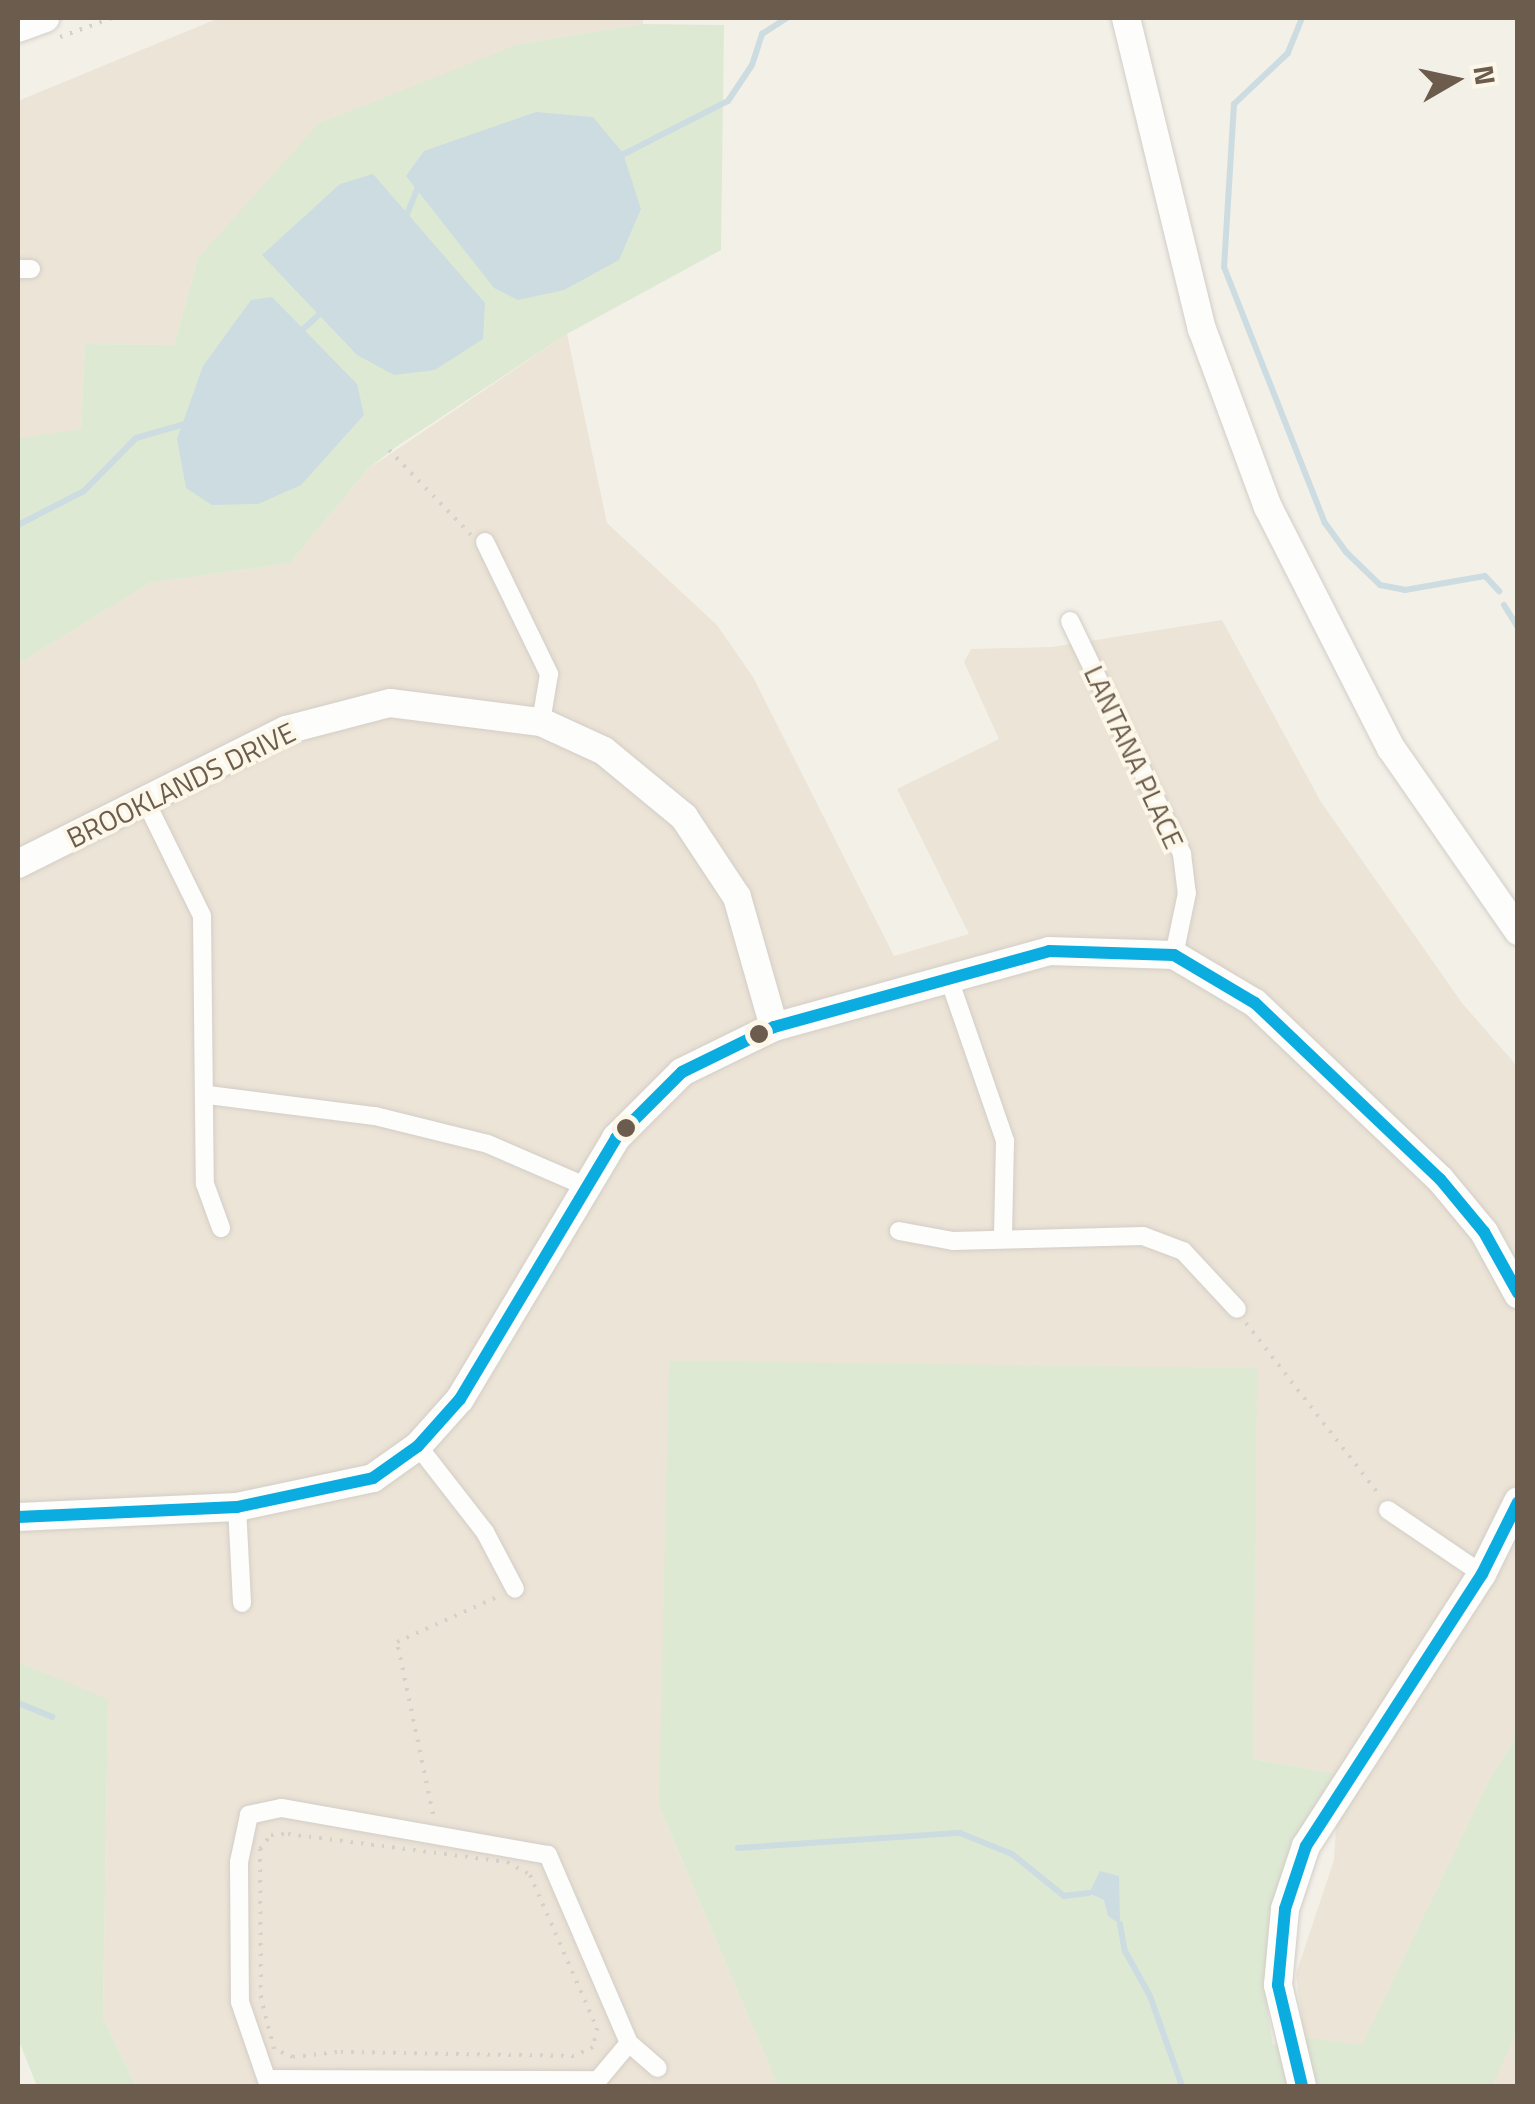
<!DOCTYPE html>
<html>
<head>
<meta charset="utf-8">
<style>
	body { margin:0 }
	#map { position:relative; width:1535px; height:2104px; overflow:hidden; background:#f3f0e8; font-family:"Titillium Web",sans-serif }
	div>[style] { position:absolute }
	.residential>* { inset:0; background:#ece4d6 }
	.green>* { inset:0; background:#dee9d4 }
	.water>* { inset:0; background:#ccdce1 }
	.stream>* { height:6px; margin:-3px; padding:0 3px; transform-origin:3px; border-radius:3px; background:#ccdce1 }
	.path>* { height:4px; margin-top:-2px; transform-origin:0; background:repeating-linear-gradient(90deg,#d4d0ca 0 2.5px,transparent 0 10.5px) }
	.roads { filter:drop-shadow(0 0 2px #d2cdc7) drop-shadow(0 0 2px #d2cdc7) }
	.street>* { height:18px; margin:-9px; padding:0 9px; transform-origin:9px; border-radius:9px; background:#fdfdfc }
	.secondary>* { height:28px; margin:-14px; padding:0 14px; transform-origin:14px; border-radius:14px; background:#fdfdfc }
	.bus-1>* { height:12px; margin:-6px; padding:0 6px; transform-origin:6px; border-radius:6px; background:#0bacdf }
	.dots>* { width:28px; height:28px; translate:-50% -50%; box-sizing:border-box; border:5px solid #fcf7e8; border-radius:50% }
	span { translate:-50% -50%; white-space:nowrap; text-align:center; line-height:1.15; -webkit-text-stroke:8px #fcf7e8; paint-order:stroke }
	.street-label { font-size:28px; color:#6c5c4d }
	.frame { position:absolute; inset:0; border:20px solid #6c5c4d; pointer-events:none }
	.north { position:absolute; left:1405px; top:30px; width:100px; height:100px; -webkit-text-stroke:8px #fcf7e8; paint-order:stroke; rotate:81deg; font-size:28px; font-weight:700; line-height:40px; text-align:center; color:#6c5c4d }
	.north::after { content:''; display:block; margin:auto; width:35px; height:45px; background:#6c5c4d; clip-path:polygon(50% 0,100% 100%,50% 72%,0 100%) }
</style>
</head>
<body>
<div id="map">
	<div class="residential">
		<div style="clip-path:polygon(219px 18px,643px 18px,643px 24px,519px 44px,198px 258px,174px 345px,85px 344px,81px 430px,18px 438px,18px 101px)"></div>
		<div style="clip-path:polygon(567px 334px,607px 523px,717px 625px,753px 677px,894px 956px,969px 934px,897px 789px,999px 739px,964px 662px,971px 649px,1052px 647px,1222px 620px,1321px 802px,1462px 1003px,1517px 1066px,1517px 1735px,1489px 1780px,1362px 2046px,1304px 2037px,1296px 1974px,1334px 1860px,1339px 1774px,1253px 1759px,1256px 1368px,659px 1806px,778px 2086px,136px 2086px,103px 2018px,108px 1700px,18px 1662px,18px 664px,150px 583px,290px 563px,368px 469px)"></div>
		<div style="clip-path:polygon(1517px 2031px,1517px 2086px,1491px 2086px)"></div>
	</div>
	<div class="green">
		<div style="clip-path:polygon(643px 24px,724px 25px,721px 250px,567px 334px,396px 447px,368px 469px,290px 563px,150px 583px,18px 664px,18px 438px,81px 429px,85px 344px,174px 345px,198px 258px,318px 124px,519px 44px)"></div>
		<div style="clip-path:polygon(669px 1361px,1257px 1368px,1253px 1759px,1339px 1774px,1293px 1840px,1271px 1906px,1264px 1986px,1273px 2045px,1304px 2037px,1362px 2045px,1489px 1780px,1517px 1735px,1517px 2032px,1492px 2086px,778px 2086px,659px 1806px)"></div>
		<div style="clip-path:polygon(18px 1662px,108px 1699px,103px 2018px,136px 2086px,37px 2086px,18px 2039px)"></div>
	</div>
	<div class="water">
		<div style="clip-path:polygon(536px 112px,593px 117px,623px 153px,641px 209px,619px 260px,564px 290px,518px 300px,494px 288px,406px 176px,424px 151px)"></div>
		<div style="clip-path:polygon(373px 174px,485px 303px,483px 339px,435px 370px,394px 375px,357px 355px,262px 255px,340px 184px)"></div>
		<div style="clip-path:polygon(272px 297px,357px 384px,364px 415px,301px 485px,258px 504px,212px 505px,186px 488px,177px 439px,203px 366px,251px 300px)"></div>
		<div style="clip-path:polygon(1100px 1871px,1119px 1876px,1120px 1924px,1108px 1916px,1104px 1900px,1089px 1893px)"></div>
	</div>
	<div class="stream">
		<div style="left:1302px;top:18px;width:38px;rotate:112deg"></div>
		<div style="left:1288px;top:53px;width:74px;rotate:136.6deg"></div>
		<div style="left:1234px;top:104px;width:163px;rotate:93.5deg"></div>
		<div style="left:1224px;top:267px;width:275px;rotate:68.5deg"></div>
		<div style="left:1325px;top:523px;width:36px;rotate:54deg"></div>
		<div style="left:1346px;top:552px;width:47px;rotate:44.1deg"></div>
		<div style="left:1380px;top:585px;width:25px;rotate:11deg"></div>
		<div style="left:1405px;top:590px;width:81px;rotate:-9.9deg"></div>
		<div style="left:1485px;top:576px;width:21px;rotate:47deg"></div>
		<div style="left:618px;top:157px;width:123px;rotate:-27deg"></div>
		<div style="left:728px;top:101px;width:43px;rotate:-56.3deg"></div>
		<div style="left:752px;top:65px;width:33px;rotate:-72deg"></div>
		<div style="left:762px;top:34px;width:30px;rotate:-33deg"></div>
		<div style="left:405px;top:219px;width:38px;rotate:-68deg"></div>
		<div style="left:297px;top:335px;width:38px;rotate:-43deg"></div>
		<div style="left:18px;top:525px;width:74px;rotate:-27.3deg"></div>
		<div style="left:84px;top:491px;width:74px;rotate:-45.5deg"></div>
		<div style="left:136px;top:438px;width:54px;rotate:-16.1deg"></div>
		<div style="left:1504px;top:605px;width:26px;rotate:58deg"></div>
		<div style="left:18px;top:1703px;width:37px;rotate:22deg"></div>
		<div style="left:738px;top:1848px;width:223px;rotate:-3.9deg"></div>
		<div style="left:960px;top:1833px;width:56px;rotate:22deg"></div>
		<div style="left:1012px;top:1854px;width:67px;rotate:38.9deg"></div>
		<div style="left:1064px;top:1896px;width:25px;rotate:-7deg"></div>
		<div style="left:1120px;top:1924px;width:27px;rotate:80deg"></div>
		<div style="left:1125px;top:1951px;width:51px;rotate:60.9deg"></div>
		<div style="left:1150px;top:1996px;width:96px;rotate:70.4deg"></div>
	</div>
	<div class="path">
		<div style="left:60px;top:37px;width:55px;rotate:-20.1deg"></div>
		<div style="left:389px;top:450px;width:118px;rotate:46deg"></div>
		<div style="left:1246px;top:1323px;width:215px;rotate:52.2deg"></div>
		<div style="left:433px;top:1814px;width:176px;rotate:-101.8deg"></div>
		<div style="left:397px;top:1642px;width:110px;rotate:-24.2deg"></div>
		<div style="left:288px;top:1834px;width:221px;rotate:7.3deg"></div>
		<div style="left:507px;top:1862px;width:26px;rotate:29deg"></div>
		<div style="left:530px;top:1875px;width:167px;rotate:66.4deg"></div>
		<div style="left:597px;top:2028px;width:19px;rotate:102deg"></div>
		<div style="left:593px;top:2047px;width:21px;rotate:155deg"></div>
		<div style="left:574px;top:2056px;width:237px;rotate:-179deg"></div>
		<div style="left:337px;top:2052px;width:44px;rotate:173.5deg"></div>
		<div style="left:293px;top:2057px;width:21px;rotate:-157deg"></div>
		<div style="left:274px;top:2049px;width:53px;rotate:-104.3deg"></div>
		<div style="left:261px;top:1998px;width:149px;rotate:-90.4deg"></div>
		<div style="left:260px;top:1849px;width:18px;rotate:-52deg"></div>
		<div style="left:271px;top:1835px;width:17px;rotate:-3deg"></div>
	</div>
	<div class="roads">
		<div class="street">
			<div style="left:18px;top:269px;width:13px"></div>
			<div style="left:485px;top:542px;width:147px;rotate:64.1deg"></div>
			<div style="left:549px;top:674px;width:49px;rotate:99.5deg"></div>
			<div style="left:1070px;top:621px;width:259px;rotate:64.3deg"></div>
			<div style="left:1182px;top:854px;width:39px;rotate:83deg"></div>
			<div style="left:1187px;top:893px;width:63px;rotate:101.8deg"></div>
			<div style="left:145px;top:800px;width:129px;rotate:63.8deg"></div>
			<div style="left:202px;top:916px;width:268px;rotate:89.4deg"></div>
			<div style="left:205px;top:1184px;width:47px;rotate:70deg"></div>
			<div style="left:948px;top:976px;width:175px;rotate:70.9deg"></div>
			<div style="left:1005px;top:1141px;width:98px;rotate:91.2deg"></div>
			<div style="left:208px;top:1095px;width:168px;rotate:7.2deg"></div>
			<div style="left:375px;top:1116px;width:116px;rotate:13.9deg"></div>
			<div style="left:488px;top:1144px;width:106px;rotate:23.4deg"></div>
			<div style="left:899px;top:1231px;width:55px;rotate:10.5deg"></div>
			<div style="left:953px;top:1241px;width:190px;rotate:-1.5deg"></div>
			<div style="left:1143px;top:1236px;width:43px;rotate:20.6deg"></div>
			<div style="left:1183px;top:1251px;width:79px;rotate:47deg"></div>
			<div style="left:418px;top:1446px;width:109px;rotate:52.1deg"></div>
			<div style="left:485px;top:1532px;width:64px;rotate:62.2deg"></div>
			<div style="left:237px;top:1507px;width:96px;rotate:87deg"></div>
			<div style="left:1388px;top:1510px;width:114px;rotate:34.2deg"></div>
			<div style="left:629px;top:2043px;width:38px;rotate:41deg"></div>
			<div style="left:268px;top:2079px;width:330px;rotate:0.2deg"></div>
			<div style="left:598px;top:2080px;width:48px;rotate:-50deg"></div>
			<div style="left:629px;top:2043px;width:205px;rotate:-113.3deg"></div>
			<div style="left:548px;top:1855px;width:271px;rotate:-170deg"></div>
			<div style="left:281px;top:1808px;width:33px;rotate:168deg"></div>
			<div style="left:249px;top:1815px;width:48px;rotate:102deg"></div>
			<div style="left:239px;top:1862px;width:140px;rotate:89.6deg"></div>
			<div style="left:240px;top:2002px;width:89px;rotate:71deg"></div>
		</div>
		<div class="secondary">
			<div style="left:1126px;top:18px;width:320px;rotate:76.3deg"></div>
			<div style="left:1202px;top:329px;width:190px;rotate:69.7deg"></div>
			<div style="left:1268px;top:507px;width:271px;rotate:63deg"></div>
			<div style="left:1391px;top:748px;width:223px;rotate:55.2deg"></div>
			<div style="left:18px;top:28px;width:29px;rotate:-20deg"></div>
			<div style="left:18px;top:864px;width:300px;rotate:-26.6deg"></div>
			<div style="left:286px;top:730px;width:107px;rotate:-14.6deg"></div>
			<div style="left:390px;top:703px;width:152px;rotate:7.2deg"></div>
			<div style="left:541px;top:722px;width:69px;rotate:24.7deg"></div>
			<div style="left:604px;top:751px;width:104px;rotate:39.5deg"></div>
			<div style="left:684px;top:817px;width:96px;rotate:56.5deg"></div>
			<div style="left:737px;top:897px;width:135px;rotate:74.1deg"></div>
			<div style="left:18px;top:1517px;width:219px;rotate:-2.6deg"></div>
			<div style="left:237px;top:1507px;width:139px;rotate:-12deg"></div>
			<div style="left:373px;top:1478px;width:55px;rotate:-35.4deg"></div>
			<div style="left:418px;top:1446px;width:63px;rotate:-48.2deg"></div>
			<div style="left:460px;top:1399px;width:304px;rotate:-59.1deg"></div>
			<div style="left:616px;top:1138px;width:93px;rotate:-45deg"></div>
			<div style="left:682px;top:1072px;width:102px;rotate:-26.1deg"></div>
			<div style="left:774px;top:1027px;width:285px;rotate:-15.4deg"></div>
			<div style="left:1049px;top:951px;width:125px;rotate:1.8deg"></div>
			<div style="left:1174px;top:955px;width:94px;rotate:30.7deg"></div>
			<div style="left:1255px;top:1003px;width:255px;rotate:43.6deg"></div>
			<div style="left:1440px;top:1179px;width:69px;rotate:50.3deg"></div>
			<div style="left:1484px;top:1232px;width:71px;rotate:61.3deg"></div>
			<div style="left:1302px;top:2086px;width:104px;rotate:-103.4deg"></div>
			<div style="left:1278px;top:1985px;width:76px;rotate:-84.7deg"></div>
			<div style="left:1285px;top:1909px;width:66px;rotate:-71.6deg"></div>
			<div style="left:1306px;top:1846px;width:324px;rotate:-57.1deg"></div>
			<div style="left:1482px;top:1574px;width:81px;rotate:-63.7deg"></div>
		</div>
	</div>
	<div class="bus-1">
		<div style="left:18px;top:1517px;width:219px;rotate:-2.6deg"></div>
		<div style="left:237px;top:1507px;width:139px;rotate:-12deg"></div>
		<div style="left:373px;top:1478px;width:55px;rotate:-35.4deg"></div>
		<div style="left:418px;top:1446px;width:63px;rotate:-48.2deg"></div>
		<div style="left:460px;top:1399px;width:304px;rotate:-59.1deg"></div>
		<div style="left:616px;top:1138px;width:93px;rotate:-45deg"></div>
		<div style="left:682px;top:1072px;width:102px;rotate:-26.1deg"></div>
		<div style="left:774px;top:1027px;width:285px;rotate:-15.4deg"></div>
		<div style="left:1049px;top:951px;width:125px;rotate:1.8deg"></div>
		<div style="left:1174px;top:955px;width:94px;rotate:30.7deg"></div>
		<div style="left:1255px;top:1003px;width:255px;rotate:43.6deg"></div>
		<div style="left:1440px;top:1179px;width:69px;rotate:50.3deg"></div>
		<div style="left:1484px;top:1232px;width:70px;rotate:60.9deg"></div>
		<div style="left:1302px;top:2086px;width:104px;rotate:-103.4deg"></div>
		<div style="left:1278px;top:1985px;width:76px;rotate:-84.7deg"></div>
		<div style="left:1285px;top:1909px;width:66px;rotate:-71.6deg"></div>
		<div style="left:1306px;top:1846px;width:324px;rotate:-57.1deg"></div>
		<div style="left:1482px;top:1574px;width:80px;rotate:-63.4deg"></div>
	</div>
	<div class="dots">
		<div style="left:759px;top:1034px;background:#6c5c4d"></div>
		<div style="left:626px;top:1128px;background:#6c5c4d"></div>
	</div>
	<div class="street-label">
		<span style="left:1134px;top:757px;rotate:65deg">LANTANA PLACE</span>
		<span style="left:181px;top:785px;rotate:-26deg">BROOKLANDS DRIVE</span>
	</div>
	<div class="frame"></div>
	<div class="north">N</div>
</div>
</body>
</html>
